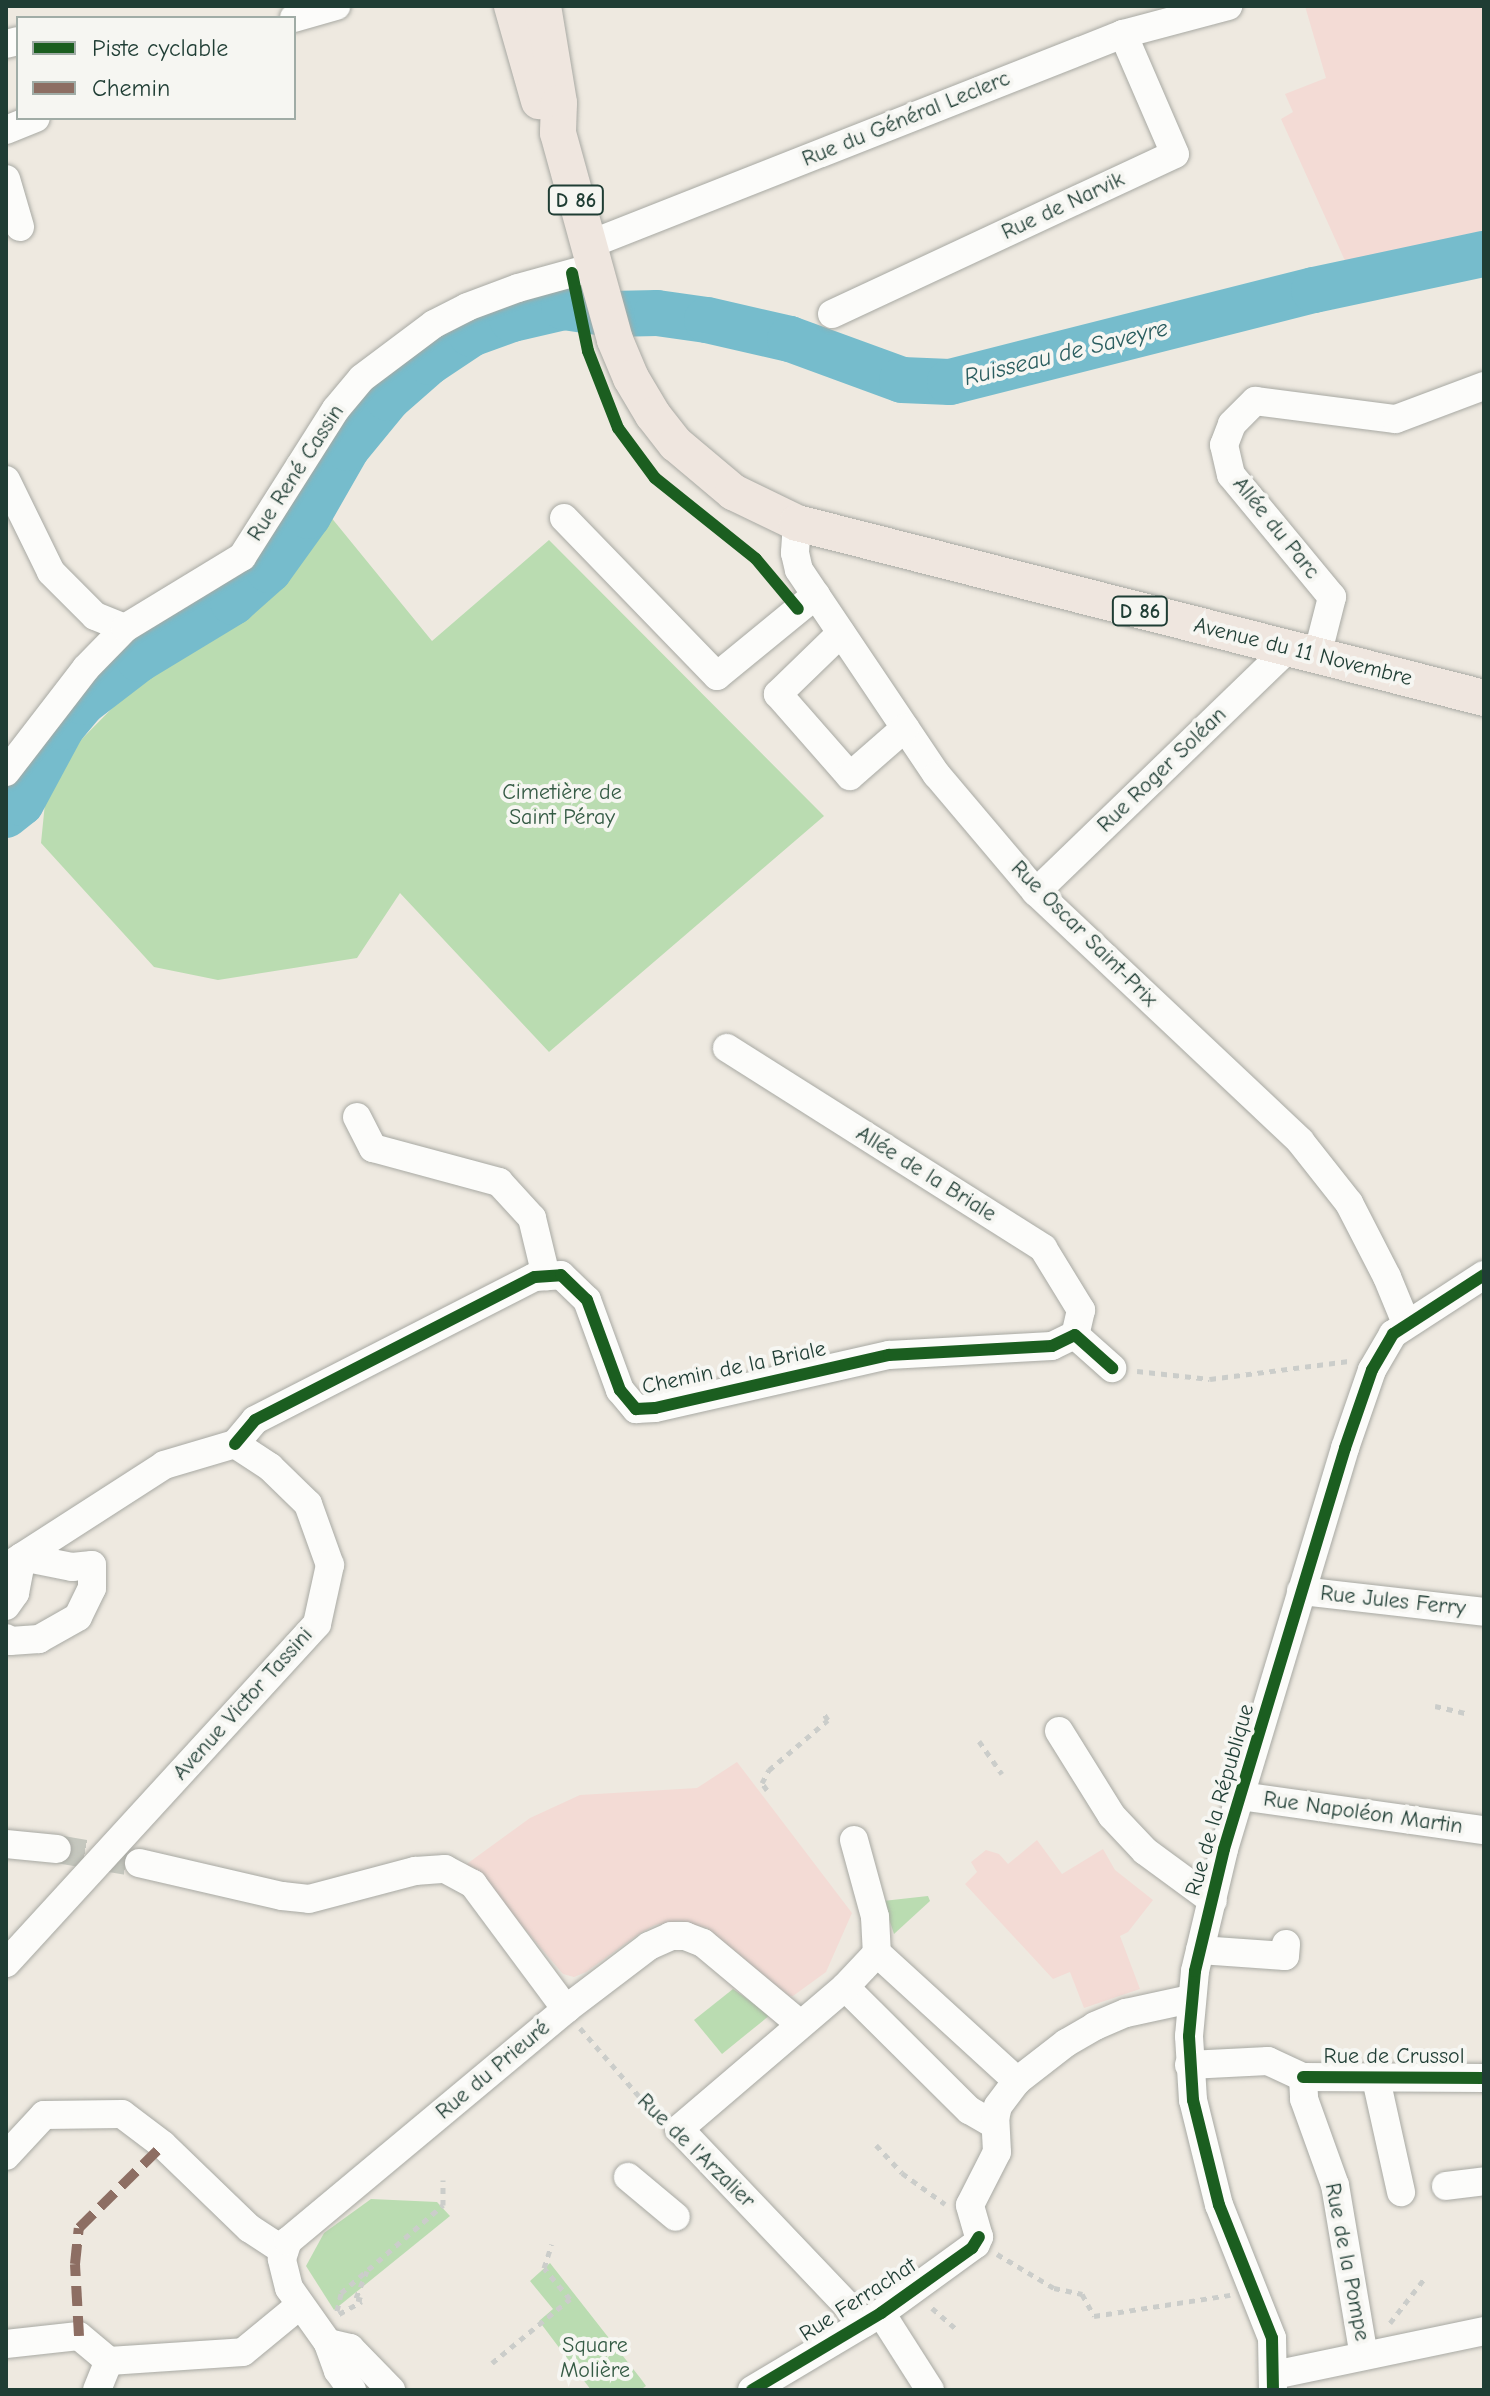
<!DOCTYPE html>
<html>
<head>
<meta charset="utf-8">
<style>
	body { margin:0 }
	#map { position:relative; width:1490px; height:2396px; overflow:hidden; background:#eee9e0; font-family:"Comic Neue",sans-serif }
	div>[style] { position:absolute }
	.built>* { inset:0; background:#f3dbd5 }
	.green>* { inset:0; background:#badcb1 }
	.river>* { height:46px; margin:-23px; padding:0 23px; transform-origin:23px; border-radius:23px; background:#76bccc }
	.minor-tunnel>* { height:28px; margin-top:-14px; transform-origin:0; background:repeating-linear-gradient(90deg,#c5c7be 0 28px,transparent 0 42px) }
	.path>* { height:5px; margin-top:-2.5px; transform-origin:0; background:repeating-linear-gradient(90deg,#cbcdca 0 6px,transparent 0 12px) }
	.roads { filter:drop-shadow(0 0 2px #a8a9a3) drop-shadow(0 0 2px #a8a9a3) }
	.minor>* { height:28px; margin:-14px; padding:0 14px; transform-origin:14px; border-radius:14px; background:#fcfcfa }
	.major>* { height:36px; margin:-18px; padding:0 18px; transform-origin:18px; border-radius:18px; background:#efe6df }
	.quiet>* { height:10px; margin-top:-5px; transform-origin:0; background:repeating-linear-gradient(90deg,#8d6e63 0 20px,transparent 0 30px) }
	.cycleway>* { height:12px; margin:-6px; padding:0 6px; transform-origin:6px; border-radius:6px; background:#1b5e20 }
	span { translate:-50% -50%; white-space:nowrap; text-align:center; line-height:1.15; -webkit-text-stroke:8px #f6f6f2; paint-order:stroke }
	.shield-label span { padding:2px 6px; background:#f6f6f2; border:2px solid; border-radius:6px; -webkit-text-stroke-width:0 }
	.shield-label { font-size:20px; color:#1f3d34; font-weight:700 }
	.street-label { font-size:22px; color:#1f3d34 }
	.park-label { font-size:22px; color:#355b45 }
	.water-label { font-size:24px; color:#2a5d5f; font-style:italic }
	.frame { position:absolute; inset:0; border:8px solid #1f3d34; pointer-events:none }
	.legend { position:absolute; left:16px; top:16px; width:280px; height:104px; box-sizing:border-box; background:#f6f6f2; border:2px solid #a0aca6; margin:0; padding:10px 14px; list-style:none; font-size:24px; color:#1f3d34 }
	.legend li { display:flex; align-items:center; gap:16px; height:40px }
	.legend b { width:40px; border:2px solid #a0aca6 }
</style>
</head>
<body>
<div id="map">
	<div class="built">
		<div style="clip-path:polygon(1305px 6px,1484px 6px,1484px 234px,1346px 263px,1281px 119px,1293px 112px,1285px 94px,1326px 78px)"></div>
		<div style="clip-path:polygon(737px 1762px,852px 1913px,826px 1972px,793px 1996px,789px 1996px,707px 1928px,680px 1921px,655px 1925px,639px 1934px,586px 1972px,574px 1977px,563px 1974px,484px 1881px,464px 1866px,530px 1818px,580px 1795px,697px 1788px)"></div>
		<div style="clip-path:polygon(1037px 1840px,1062px 1874px,1103px 1849px,1115px 1870px,1153px 1900px,1128px 1932px,1120px 1936px,1140px 1989px,1084px 2008px,1070px 1972px,1053px 1979px,965px 1884px,977px 1872px,971px 1862px,986px 1850px,999px 1854px,1008px 1864px)"></div>
	</div>
	<div class="green">
		<div style="clip-path:polygon(330px 516px,432px 641px,549px 540px,824px 816px,549px 1052px,400px 893px,357px 958px,218px 980px,154px 967px,41px 843px,46px 793px,69px 752px,142px 678px,257px 603px)"></div>
		<div style="clip-path:polygon(928px 1896px,930px 1901px,894px 1934px,883px 1901px)"></div>
		<div style="clip-path:polygon(733px 1989px,770px 2015px,722px 2054px,694px 2020px)"></div>
		<div style="clip-path:polygon(371px 2199px,437px 2202px,450px 2216px,334px 2310px,306px 2266px,324px 2233px)"></div>
		<div style="clip-path:polygon(550px 2263px,641px 2379px,646px 2386px,640px 2390px,591px 2390px,539px 2321px,553px 2309px,530px 2281px)"></div>
	</div>
	<div class="river">
		<div style="left:6px;top:815px;width:19px;rotate:-39deg"></div>
		<div style="left:21px;top:803px;width:86px;rotate:-61.7deg"></div>
		<div style="left:62px;top:727px;width:33px;rotate:-50deg"></div>
		<div style="left:83px;top:702px;width:71px;rotate:-37.5deg"></div>
		<div style="left:139px;top:659px;width:110px;rotate:-31.2deg"></div>
		<div style="left:233px;top:602px;width:48px;rotate:-41.6deg"></div>
		<div style="left:269px;top:570px;width:67px;rotate:-54.2deg"></div>
		<div style="left:308px;top:516px;width:78px;rotate:-60.2deg"></div>
		<div style="left:347px;top:448px;width:65px;rotate:-50.6deg"></div>
		<div style="left:388px;top:398px;width:55px;rotate:-41.3deg"></div>
		<div style="left:429px;top:362px;width:50px;rotate:-33.7deg"></div>
		<div style="left:471px;top:334px;width:44px;rotate:-20.1deg"></div>
		<div style="left:512px;top:319px;width:53px;rotate:-13deg"></div>
		<div style="left:564px;top:307px;width:48px;rotate:8.5deg"></div>
		<div style="left:611px;top:314px;width:46px;rotate:-1.2deg"></div>
		<div style="left:657px;top:313px;width:50px;rotate:8deg"></div>
		<div style="left:707px;top:320px;width:85px;rotate:12.9deg"></div>
		<div style="left:790px;top:339px;width:119px;rotate:20.1deg"></div>
		<div style="left:902px;top:380px;width:48px;rotate:2.4deg"></div>
		<div style="left:950px;top:382px;width:375px;rotate:-14.2deg"></div>
		<div style="left:1314px;top:290px;width:174px;rotate:-12deg"></div>
	</div>
	<div class="minor-tunnel">
		<div style="left:57px;top:1849px;width:83px;rotate:9.7deg"></div>
	</div>
	<div class="path">
		<div style="left:1137px;top:1371px;width:73px;rotate:6.3deg"></div>
		<div style="left:1210px;top:1379px;width:140px;rotate:-7.4deg"></div>
		<div style="left:1435px;top:1706px;width:31px;rotate:13deg"></div>
		<div style="left:979px;top:1741px;width:40px;rotate:55.1deg"></div>
		<div style="left:767px;top:1790px;width:9px;rotate:-126deg"></div>
		<div style="left:762px;top:1783px;width:15px;rotate:-62deg"></div>
		<div style="left:769px;top:1770px;width:77px;rotate:-40.3deg"></div>
		<div style="left:828px;top:1720px;width:7px;rotate:-124deg"></div>
		<div style="left:580px;top:2028px;width:118px;rotate:49.1deg"></div>
		<div style="left:876px;top:2145px;width:38px;rotate:47deg"></div>
		<div style="left:902px;top:2173px;width:53px;rotate:35.8deg"></div>
		<div style="left:997px;top:2254px;width:66px;rotate:30.8deg"></div>
		<div style="left:1054px;top:2288px;width:29px;rotate:12deg"></div>
		<div style="left:1082px;top:2294px;width:25px;rotate:61deg"></div>
		<div style="left:1094px;top:2316px;width:138px;rotate:-8.8deg"></div>
		<div style="left:362px;top:2300px;width:6px;rotate:-162deg"></div>
		<div style="left:356px;top:2298px;width:29px;rotate:-68deg"></div>
		<div style="left:932px;top:2308px;width:33px;rotate:41deg"></div>
		<div style="left:337px;top:2311px;width:18px;rotate:-77deg"></div>
		<div style="left:341px;top:2293px;width:135px;rotate:-40.8deg"></div>
		<div style="left:443px;top:2205px;width:25px;rotate:-90deg"></div>
		<div style="left:339px;top:2314px;width:26px;rotate:-29deg"></div>
		<div style="left:1390px;top:2323px;width:56px;rotate:-52.3deg"></div>
		<div style="left:492px;top:2363px;width:101px;rotate:-39.4deg"></div>
		<div style="left:570px;top:2299px;width:40px;rotate:-130deg"></div>
		<div style="left:544px;top:2268px;width:25px;rotate:-72deg"></div>
	</div>
	<div class="roads">
		<div class="minor">
			<div style="left:294px;top:18px;width:44px;rotate:-15.9deg"></div>
			<div style="left:6px;top:44px;width:12px;rotate:-14deg"></div>
			<div style="left:6px;top:130px;width:32px;rotate:-22deg"></div>
			<div style="left:6px;top:179px;width:50px;rotate:73.7deg"></div>
			<div style="left:588px;top:245px;width:575px;rotate:-21.52deg"></div>
			<div style="left:1123px;top:34px;width:109px;rotate:-14.9deg"></div>
			<div style="left:832px;top:314px;width:378px;rotate:-25deg"></div>
			<div style="left:1175px;top:154px;width:131px;rotate:-113.4deg"></div>
			<div style="left:6px;top:480px;width:102px;rotate:63.9deg"></div>
			<div style="left:51px;top:572px;width:62px;rotate:45deg"></div>
			<div style="left:95px;top:616px;width:32px;rotate:22deg"></div>
			<div style="left:564px;top:518px;width:220px;rotate:45.9deg"></div>
			<div style="left:717px;top:676px;width:128px;rotate:-39.3deg"></div>
			<div style="left:797px;top:523px;width:30px;rotate:94deg"></div>
			<div style="left:795px;top:553px;width:17px;rotate:77deg"></div>
			<div style="left:799px;top:570px;width:247px;rotate:56.1deg"></div>
			<div style="left:937px;top:775px;width:153px;rotate:49.8deg"></div>
			<div style="left:1036px;top:892px;width:363px;rotate:43.3deg"></div>
			<div style="left:1300px;top:1141px;width:79px;rotate:51.7deg"></div>
			<div style="left:1349px;top:1203px;width:83px;rotate:62.8deg"></div>
			<div style="left:1387px;top:1277px;width:50px;rotate:67.6deg"></div>
			<div style="left:841px;top:633px;width:88px;rotate:135.9deg"></div>
			<div style="left:778px;top:694px;width:109px;rotate:48.7deg"></div>
			<div style="left:850px;top:776px;width:73px;rotate:-41.1deg"></div>
			<div style="left:1317px;top:656px;width:61px;rotate:-75.7deg"></div>
			<div style="left:1332px;top:597px;width:158px;rotate:-129.6deg"></div>
			<div style="left:1231px;top:475px;width:31px;rotate:-103deg"></div>
			<div style="left:1224px;top:445px;width:22px;rotate:-69deg"></div>
			<div style="left:1232px;top:424px;width:33px;rotate:-45deg"></div>
			<div style="left:1255px;top:401px;width:142px;rotate:7.3deg"></div>
			<div style="left:1396px;top:419px;width:94px;rotate:-20.6deg"></div>
			<div style="left:6px;top:772px;width:131px;rotate:-52.4deg"></div>
			<div style="left:86px;top:668px;width:56px;rotate:-45.7deg"></div>
			<div style="left:125px;top:628px;width:137px;rotate:-31.3deg"></div>
			<div style="left:242px;top:557px;width:175px;rotate:-57.6deg"></div>
			<div style="left:336px;top:409px;width:40px;rotate:-50deg"></div>
			<div style="left:362px;top:378px;width:90px;rotate:-36.9deg"></div>
			<div style="left:434px;top:324px;width:37px;rotate:-27deg"></div>
			<div style="left:467px;top:307px;width:54px;rotate:-20.4deg"></div>
			<div style="left:518px;top:288px;width:79px;rotate:-15.4deg"></div>
			<div style="left:1036px;top:892px;width:350px;rotate:-44deg"></div>
			<div style="left:727px;top:1048px;width:374px;rotate:32.3deg"></div>
			<div style="left:1043px;top:1248px;width:73px;rotate:58.5deg"></div>
			<div style="left:1081px;top:1310px;width:26px;rotate:103deg"></div>
			<div style="left:357px;top:1117px;width:35px;rotate:63deg"></div>
			<div style="left:373px;top:1148px;width:131px;rotate:15.1deg"></div>
			<div style="left:499px;top:1182px;width:49px;rotate:47.5deg"></div>
			<div style="left:532px;top:1218px;width:60px;rotate:76.4deg"></div>
			<div style="left:235px;top:1444px;width:31px;rotate:-50deg"></div>
			<div style="left:255px;top:1420px;width:314px;rotate:-27.1deg"></div>
			<div style="left:535px;top:1277px;width:26px;rotate:-4deg"></div>
			<div style="left:561px;top:1275px;width:36px;rotate:44deg"></div>
			<div style="left:587px;top:1300px;width:96px;rotate:69.9deg"></div>
			<div style="left:620px;top:1390px;width:25px;rotate:50deg"></div>
			<div style="left:636px;top:1409px;width:19px;rotate:-3deg"></div>
			<div style="left:655px;top:1408px;width:240px;rotate:-12.8deg"></div>
			<div style="left:889px;top:1355px;width:163px;rotate:-3.2deg"></div>
			<div style="left:1052px;top:1346px;width:25px;rotate:-26deg"></div>
			<div style="left:1075px;top:1335px;width:50px;rotate:41.7deg"></div>
			<div style="left:6px;top:1567px;width:188px;rotate:-32.8deg"></div>
			<div style="left:164px;top:1465px;width:74px;rotate:-16.5deg"></div>
			<div style="left:235px;top:1444px;width:42px;rotate:33.3deg"></div>
			<div style="left:270px;top:1467px;width:53px;rotate:44.2deg"></div>
			<div style="left:308px;top:1504px;width:65px;rotate:70.2deg"></div>
			<div style="left:330px;top:1565px;width:60px;rotate:102.4deg"></div>
			<div style="left:317px;top:1624px;width:460px;rotate:132.5deg"></div>
			<div style="left:1301px;top:1591px;width:184px;rotate:6.5deg"></div>
			<div style="left:6px;top:1606px;width:16px;rotate:-55deg"></div>
			<div style="left:15px;top:1593px;width:37px;rotate:-79deg"></div>
			<div style="left:22px;top:1557px;width:51px;rotate:11.3deg"></div>
			<div style="left:72px;top:1567px;width:20px;rotate:-6deg"></div>
			<div style="left:92px;top:1565px;width:23px;rotate:90deg"></div>
			<div style="left:92px;top:1588px;width:32px;rotate:116deg"></div>
			<div style="left:78px;top:1617px;width:45px;rotate:150.6deg"></div>
			<div style="left:39px;top:1639px;width:29px;rotate:176deg"></div>
			<div style="left:10px;top:1641px;width:5px;rotate:-143deg"></div>
			<div style="left:1059px;top:1731px;width:100px;rotate:58.1deg"></div>
			<div style="left:1112px;top:1816px;width:48px;rotate:46.7deg"></div>
			<div style="left:1145px;top:1851px;width:84px;rotate:36.3deg"></div>
			<div style="left:1241px;top:1796px;width:245px;rotate:8deg"></div>
			<div style="left:854px;top:1840px;width:80px;rotate:74.7deg"></div>
			<div style="left:875px;top:1917px;width:36px;rotate:87deg"></div>
			<div style="left:6px;top:1844px;width:51px;rotate:5.6deg"></div>
			<div style="left:139px;top:1863px;width:147px;rotate:13deg"></div>
			<div style="left:282px;top:1896px;width:27px;rotate:6deg"></div>
			<div style="left:309px;top:1899px;width:110px;rotate:-14.8deg"></div>
			<div style="left:415px;top:1871px;width:30px;rotate:-4deg"></div>
			<div style="left:445px;top:1869px;width:32px;rotate:28deg"></div>
			<div style="left:473px;top:1884px;width:156px;rotate:53.4deg"></div>
			<div style="left:1200px;top:1950px;width:85px;rotate:4deg"></div>
			<div style="left:1285px;top:1956px;width:12px;rotate:-85deg"></div>
			<div style="left:877px;top:1953px;width:190px;rotate:42.4deg"></div>
			<div style="left:845px;top:1987px;width:175px;rotate:44.8deg"></div>
			<div style="left:969px;top:2110px;width:30px;rotate:30deg"></div>
			<div style="left:1189px;top:2065px;width:79px;rotate:-2.9deg"></div>
			<div style="left:1268px;top:2061px;width:38px;rotate:25deg"></div>
			<div style="left:1303px;top:2077px;width:181px;rotate:0.3deg"></div>
			<div style="left:1303px;top:2077px;width:22px;rotate:87deg"></div>
			<div style="left:1304px;top:2099px;width:91px;rotate:70.2deg"></div>
			<div style="left:1335px;top:2185px;width:173px;rotate:80.4deg"></div>
			<div style="left:1376px;top:2079px;width:116px;rotate:77.5deg"></div>
			<div style="left:6px;top:2156px;width:56px;rotate:-47.2deg"></div>
			<div style="left:44px;top:2115px;width:78px;rotate:-0.7deg"></div>
			<div style="left:122px;top:2114px;width:51px;rotate:37.1deg"></div>
			<div style="left:163px;top:2145px;width:120px;rotate:44deg"></div>
			<div style="left:249px;top:2228px;width:42px;rotate:33.3deg"></div>
			<div style="left:628px;top:2177px;width:62px;rotate:39.8deg"></div>
			<div style="left:1446px;top:2186px;width:38px;rotate:-7deg"></div>
			<div style="left:881px;top:2313px;width:91px;rotate:57.5deg"></div>
			<div style="left:864px;top:2323px;width:268px;rotate:-133.6deg"></div>
			<div style="left:679px;top:2129px;width:218px;rotate:-40.5deg"></div>
			<div style="left:845px;top:1987px;width:47px;rotate:-46.7deg"></div>
			<div style="left:328px;top:2343px;width:23px;rotate:13deg"></div>
			<div style="left:350px;top:2348px;width:59px;rotate:45.7deg"></div>
			<div style="left:6px;top:2344px;width:73px;rotate:-6.3deg"></div>
			<div style="left:79px;top:2336px;width:39px;rotate:40deg"></div>
			<div style="left:109px;top:2361px;width:134px;rotate:-3.8deg"></div>
			<div style="left:243px;top:2352px;width:74px;rotate:-39.5deg"></div>
			<div style="left:1274px;top:2375px;width:215px;rotate:-11.8deg"></div>
			<div style="left:97px;top:2390px;width:31px;rotate:-68deg"></div>
			<div style="left:352px;top:2390px;width:24px;rotate:-126deg"></div>
			<div style="left:338px;top:2371px;width:30px;rotate:-110deg"></div>
			<div style="left:328px;top:2343px;width:67px;rotate:-125.3deg"></div>
			<div style="left:289px;top:2288px;width:30px;rotate:-104deg"></div>
			<div style="left:282px;top:2259px;width:19px;rotate:-72deg"></div>
			<div style="left:288px;top:2241px;width:362px;rotate:-39.8deg"></div>
			<div style="left:566px;top:2009px;width:104px;rotate:-37.2deg"></div>
			<div style="left:649px;top:1946px;width:24px;rotate:-24deg"></div>
			<div style="left:671px;top:1936px;width:14px"></div>
			<div style="left:685px;top:1936px;width:19px;rotate:21deg"></div>
			<div style="left:703px;top:1943px;width:126px;rotate:39.9deg"></div>
			<div style="left:752px;top:2390px;width:150px;rotate:-30.8deg"></div>
			<div style="left:881px;top:2313px;width:117px;rotate:-36deg"></div>
			<div style="left:976px;top:2244px;width:8px;rotate:-67deg"></div>
			<div style="left:979px;top:2237px;width:33px;rotate:-106deg"></div>
			<div style="left:970px;top:2205px;width:59px;rotate:-63deg"></div>
			<div style="left:997px;top:2152px;width:33px;rotate:-93deg"></div>
			<div style="left:995px;top:2119px;width:13px;rotate:-77deg"></div>
			<div style="left:998px;top:2106px;width:31px;rotate:-53deg"></div>
			<div style="left:1017px;top:2081px;width:62px;rotate:-37.8deg"></div>
			<div style="left:1066px;top:2043px;width:34px;rotate:-30deg"></div>
			<div style="left:1095px;top:2026px;width:34px;rotate:-23deg"></div>
			<div style="left:1126px;top:2013px;width:66px;rotate:-12.2deg"></div>
			<div style="left:1273px;top:2390px;width:52px;rotate:-91.1deg"></div>
			<div style="left:1272px;top:2338px;width:143px;rotate:-111.7deg"></div>
			<div style="left:1219px;top:2205px;width:108px;rotate:-103.9deg"></div>
			<div style="left:1193px;top:2100px;width:64px;rotate:-93.6deg"></div>
			<div style="left:1189px;top:2036px;width:65px;rotate:-84.7deg"></div>
			<div style="left:1195px;top:1971px;width:125px;rotate:-76.6deg"></div>
			<div style="left:1224px;top:1849px;width:419px;rotate:-73.2deg"></div>
			<div style="left:1345px;top:1448px;width:83px;rotate:-70.9deg"></div>
			<div style="left:1372px;top:1370px;width:42px;rotate:-59.7deg"></div>
			<div style="left:1393px;top:1334px;width:108px;rotate:-33deg"></div>
		</div>
		<div class="major">
			<div style="left:512px;top:6px;width:99px;rotate:74.1deg"></div>
			<div style="left:543px;top:6px;width:98px;rotate:80.6deg"></div>
			<div style="left:559px;top:103px;width:30px;rotate:92deg"></div>
			<div style="left:558px;top:133px;width:215px;rotate:74.6deg"></div>
			<div style="left:615px;top:340px;width:41px;rotate:67.2deg"></div>
			<div style="left:631px;top:378px;width:43px;rotate:59.3deg"></div>
			<div style="left:653px;top:415px;width:37px;rotate:52deg"></div>
			<div style="left:676px;top:444px;width:75px;rotate:40.1deg"></div>
			<div style="left:733px;top:492px;width:71px;rotate:25.8deg"></div>
			<div style="left:797px;top:523px;width:709px;rotate:14.29deg"></div>
		</div>
	</div>
	<div class="quiet">
		<div style="left:79px;top:2336px;width:72px;rotate:-93.2deg"></div>
		<div style="left:75px;top:2264px;width:36px;rotate:-84deg"></div>
		<div style="left:79px;top:2228px;width:118px;rotate:-44.7deg"></div>
	</div>
	<div class="cycleway">
		<div style="left:572px;top:273px;width:80px;rotate:78.4deg"></div>
		<div style="left:588px;top:351px;width:83px;rotate:68.7deg"></div>
		<div style="left:618px;top:428px;width:62px;rotate:53.5deg"></div>
		<div style="left:655px;top:478px;width:129px;rotate:38.7deg"></div>
		<div style="left:756px;top:559px;width:65px;rotate:50deg"></div>
		<div style="left:235px;top:1444px;width:31px;rotate:-50deg"></div>
		<div style="left:255px;top:1420px;width:314px;rotate:-27.1deg"></div>
		<div style="left:535px;top:1277px;width:26px;rotate:-4deg"></div>
		<div style="left:561px;top:1275px;width:36px;rotate:44deg"></div>
		<div style="left:587px;top:1300px;width:96px;rotate:69.9deg"></div>
		<div style="left:620px;top:1390px;width:25px;rotate:50deg"></div>
		<div style="left:636px;top:1409px;width:19px;rotate:-3deg"></div>
		<div style="left:655px;top:1408px;width:240px;rotate:-12.8deg"></div>
		<div style="left:889px;top:1355px;width:163px;rotate:-3.2deg"></div>
		<div style="left:1052px;top:1346px;width:25px;rotate:-26deg"></div>
		<div style="left:1075px;top:1335px;width:50px;rotate:41.7deg"></div>
		<div style="left:1303px;top:2077px;width:181px;rotate:0.3deg"></div>
		<div style="left:752px;top:2390px;width:150px;rotate:-30.8deg"></div>
		<div style="left:881px;top:2313px;width:112px;rotate:-35.5deg"></div>
		<div style="left:972px;top:2248px;width:13px;rotate:-58deg"></div>
		<div style="left:1273px;top:2390px;width:52px;rotate:-91.1deg"></div>
		<div style="left:1272px;top:2338px;width:143px;rotate:-111.7deg"></div>
		<div style="left:1219px;top:2205px;width:108px;rotate:-103.9deg"></div>
		<div style="left:1193px;top:2100px;width:64px;rotate:-93.6deg"></div>
		<div style="left:1189px;top:2036px;width:65px;rotate:-84.7deg"></div>
		<div style="left:1195px;top:1971px;width:125px;rotate:-76.6deg"></div>
		<div style="left:1224px;top:1849px;width:419px;rotate:-73.2deg"></div>
		<div style="left:1345px;top:1448px;width:83px;rotate:-70.9deg"></div>
		<div style="left:1372px;top:1370px;width:42px;rotate:-59.7deg"></div>
		<div style="left:1393px;top:1334px;width:108px;rotate:-33deg"></div>
	</div>
	<div class="shield-label">
		<span style="left:576px;top:200px">D 86</span>
		<span style="left:1140px;top:611px">D 86</span>
	</div>
	<div class="street-label">
		<span style="left:906px;top:119px;rotate:-22deg">Rue du Général Leclerc</span>
		<span style="left:1063px;top:206px;rotate:-25deg">Rue de Narvik</span>
		<span style="left:296px;top:473px;rotate:-57deg">Rue René Cassin</span>
		<span style="left:1276px;top:528px;rotate:51deg">Allée du Parc</span>
		<span style="left:1303px;top:652px;rotate:14deg">Avenue du 11 Novembre</span>
		<span style="left:1162px;top:770px;rotate:-44deg">Rue Roger Soléan</span>
		<span style="left:1084px;top:934px;rotate:45deg">Rue Oscar Saint-Prix</span>
		<span style="left:926px;top:1174px;rotate:32deg">Allée de la Briale</span>
		<span style="left:734px;top:1368px;rotate:-12deg">Chemin de la Briale</span>
		<span style="left:1393px;top:1601px;rotate:6deg">Rue Jules Ferry</span>
		<span style="left:243px;top:1704px;rotate:-48deg">Avenue Victor Tassini</span>
		<span style="left:1220px;top:1800px;rotate:-74deg">Rue de la République</span>
		<span style="left:1363px;top:1813px;rotate:8deg">Rue Napoléon Martin</span>
		<span style="left:1394px;top:2057px">Rue de Crussol</span>
		<span style="left:493px;top:2070px;rotate:-40deg">Rue du Prieuré</span>
		<span style="left:696px;top:2151px;rotate:44deg">Rue de l'Arzalier</span>
		<span style="left:1347px;top:2262px;rotate:79deg">Rue de la Pompe</span>
		<span style="left:858px;top:2300px;rotate:-33deg">Rue Ferrachat</span>
	</div>
	<div class="park-label">
		<span style="left:562px;top:805px">Cimetière de<br>Saint Péray</span>
		<span style="left:595px;top:2358px">Square<br>Molière</span>
	</div>
	<div class="water-label">
		<span style="left:1066px;top:353px;rotate:-14deg">Ruisseau de Saveyre</span>
	</div>
	<div class="frame"></div>
	<ul class="legend">
	<li><b style="height:10px;background:#1b5e20"></b>Piste cyclable</li>
	<li><b style="height:10px;background:#8d6e63"></b>Chemin</li>
	</ul>
</div>
</body>
</html>
